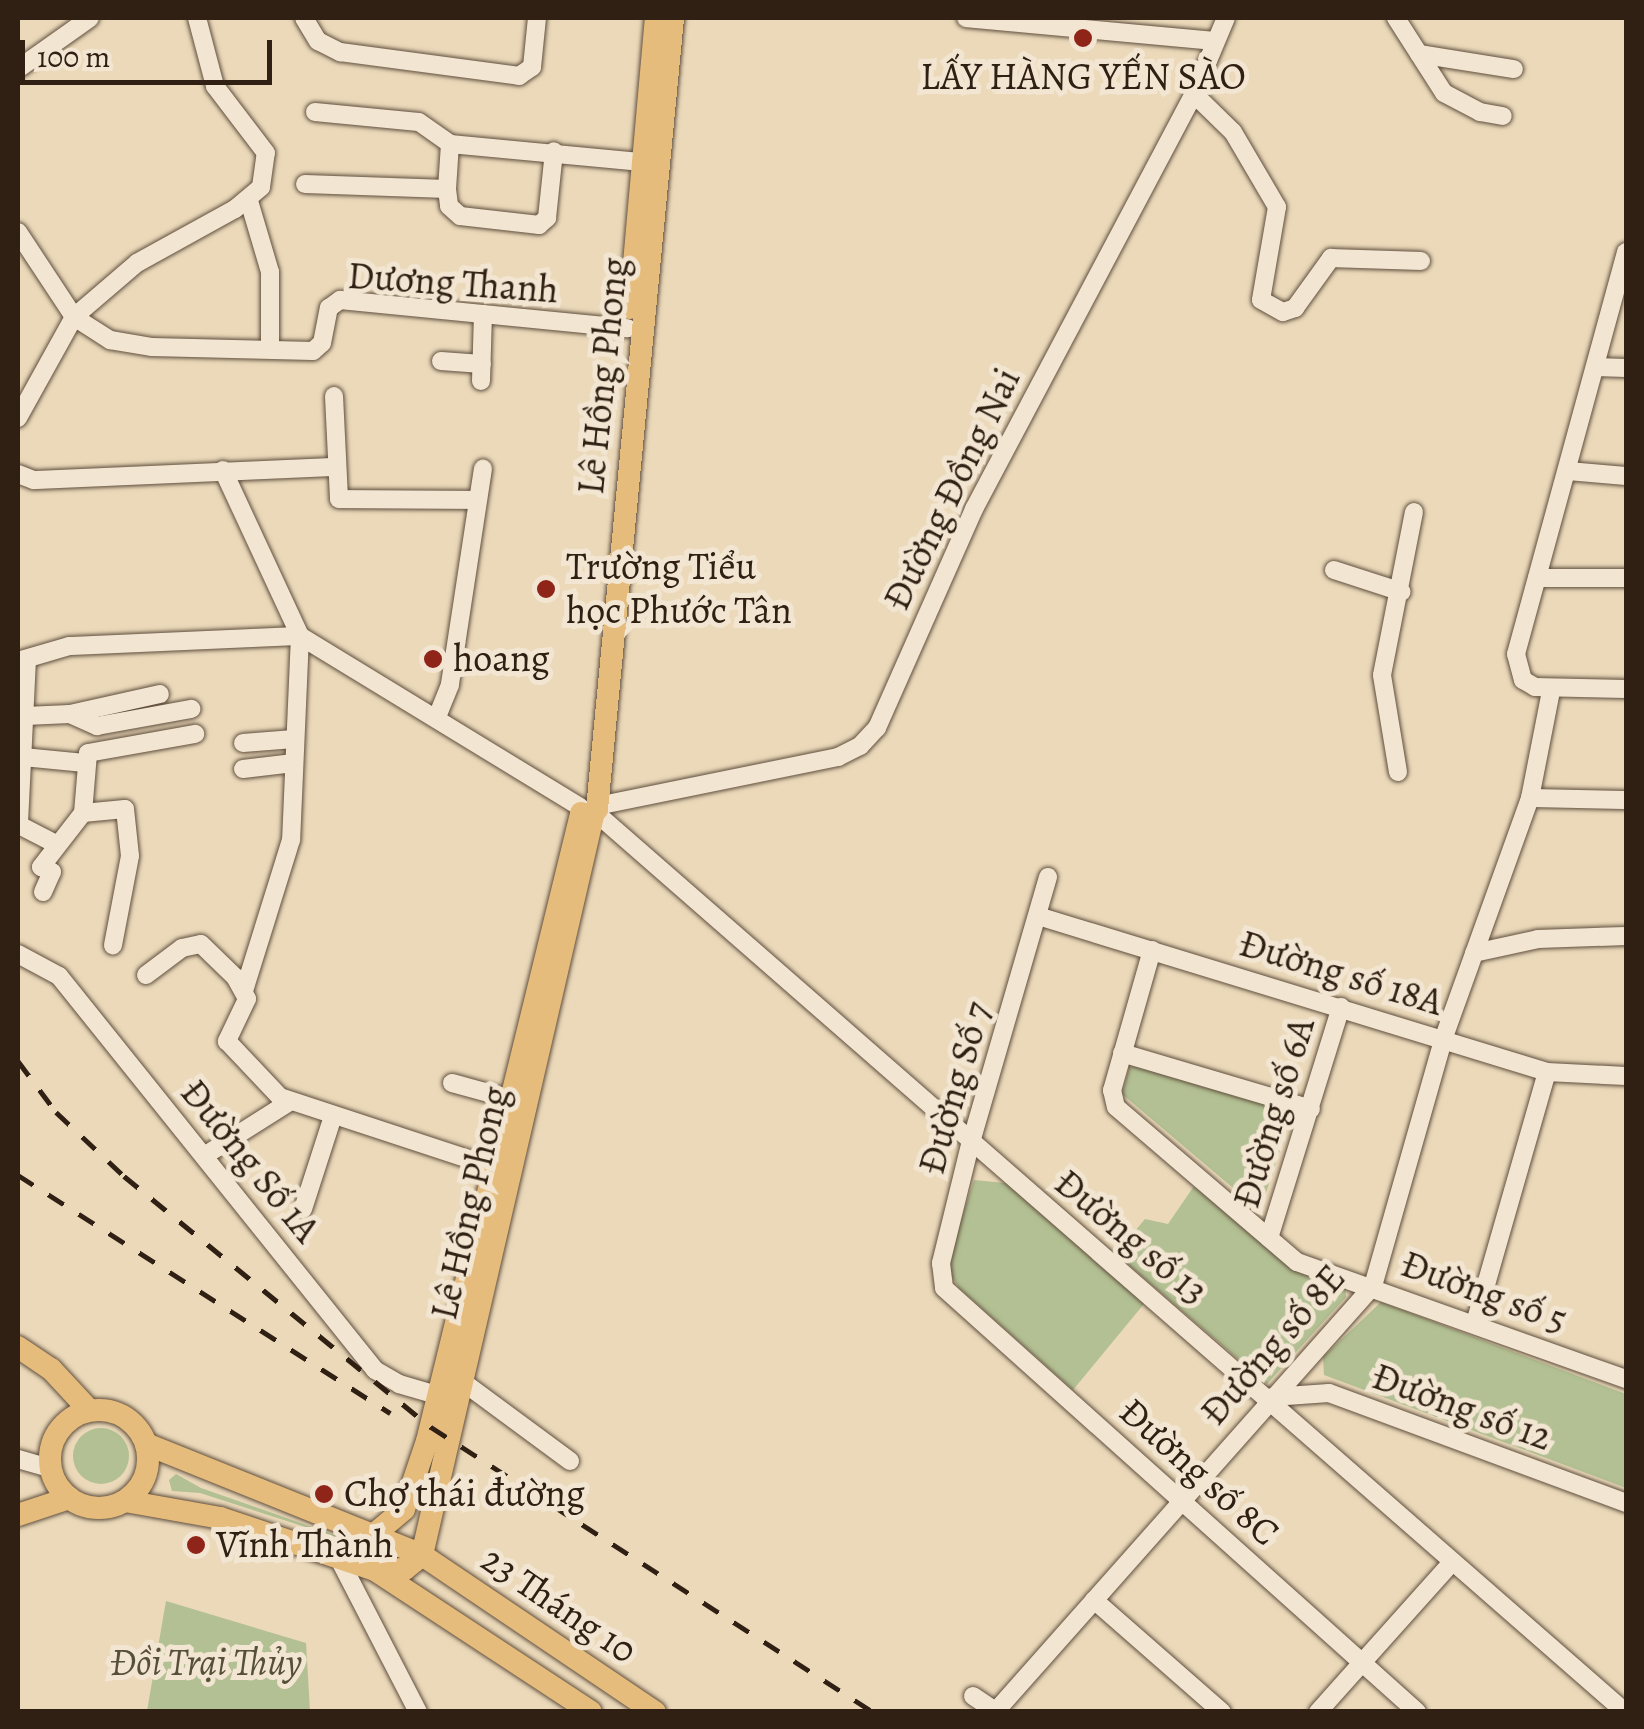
<!DOCTYPE html>
<html>
<head>
<meta charset="utf-8">
<style>
	body { margin:0 }
	#map { position:relative; width:1644px; height:1729px; overflow:hidden; background:#ebd9ba; font-family:Alegreya,serif }
	div>[style] { position:absolute }
	.green>* { inset:0; background:#b3c093 }
	.round { border-radius:50% }
	.roads { filter:drop-shadow(0 0 2px #5f4e3d) drop-shadow(0 0 2px #5f4e3d) }
	.minor>* { height:18px; margin:-9px; padding:0 9px; transform-origin:9px; border-radius:9px; background:#f2e6d2 }
	.major>* { height:22px; margin:-11px; padding:0 11px; transform-origin:11px; border-radius:11px; background:#e6bc7d }
	.major>.ring { margin:-11px; padding:0; box-sizing:content-box; background:none; border:22px solid #e6bc7d; border-radius:50% }
	.rail>* { height:5px; margin-top:-2.5px; transform-origin:0; background:repeating-linear-gradient(90deg,#302013 0 18px,transparent 0 36px) }
	.dots>* { width:28px; height:28px; translate:-50% -50%; box-sizing:border-box; border:5px solid #f2e6d2; border-radius:50% }
	span { translate:-50% -50%; white-space:nowrap; text-align:center; line-height:1.15; -webkit-text-stroke:10px #f2e6d2; paint-order:stroke }
	.poi-label { font-size:38px; color:#302013 }
	.left { translate:0 -50%; text-align:left }
	.street-label { font-size:38px; color:#302013 }
	.park-label { font-size:38px; color:#575039; font-style:italic }
	.frame { position:absolute; inset:0; border:20px solid #302013; pointer-events:none }
	.scale { position:absolute; left:20px; top:40px; width:252px; height:45px; box-sizing:border-box; border:5px solid #302013; border-top:0; padding-left:12px; font-size:30px; line-height:35px; white-space:nowrap; color:#302013; -webkit-text-stroke:8px #f2e6d2; paint-order:stroke }
</style>
</head>
<body>
<div id="map">
	<div class="green">
		<div style="clip-path:polygon(1138px 1066px,1283px 1107px,1291px 1116px,1262px 1205px,1252px 1204px,1122px 1094px,1129px 1068px)"></div>
		<div style="clip-path:polygon(974px 1180px,1005px 1183px,1148px 1299px,1073px 1390px,959px 1288px,946px 1267px)"></div>
		<div style="clip-path:polygon(1194px 1186px,1287px 1263px,1345px 1285px,1346px 1297px,1267px 1384px,1116px 1254px,1145px 1219px,1168px 1224px)"></div>
		<div style="clip-path:polygon(1381px 1302px,1626px 1394px,1626px 1488px,1324px 1375px,1323px 1357px)"></div>
		<div class="round" style="left:73px;top:1428px;width:56px;height:56px"></div>
		<div style="clip-path:polygon(176px 1474px,201px 1488px,386px 1553px,200px 1493px,172px 1491px,169px 1480px)"></div>
		<div style="clip-path:polygon(166px 1601px,306px 1643px,310px 1711px,147px 1711px)"></div>
	</div>
	<div class="roads">
		<div class="minor">
			<div style="left:304px;top:18px;width:27px;rotate:59deg"></div>
			<div style="left:318px;top:41px;width:25px;rotate:27deg"></div>
			<div style="left:340px;top:52px;width:181px;rotate:7.6deg"></div>
			<div style="left:519px;top:76px;width:16px;rotate:-35deg"></div>
			<div style="left:532px;top:67px;width:49px;rotate:-84.2deg"></div>
			<div style="left:966px;top:18px;width:249px;rotate:5.3deg"></div>
			<div style="left:1396px;top:18px;width:89px;rotate:57.4deg"></div>
			<div style="left:1444px;top:93px;width:41px;rotate:27.8deg"></div>
			<div style="left:1480px;top:112px;width:23px;rotate:10deg"></div>
			<div style="left:1419px;top:54px;width:96px;rotate:9deg"></div>
			<div style="left:18px;top:69px;width:88px;rotate:-35.3deg"></div>
			<div style="left:1194px;top:94px;width:54px;rotate:44.3deg"></div>
			<div style="left:1233px;top:132px;width:87px;rotate:59.6deg"></div>
			<div style="left:1277px;top:207px;width:94px;rotate:99.8deg"></div>
			<div style="left:1261px;top:300px;width:25px;rotate:29deg"></div>
			<div style="left:1283px;top:312px;width:13px;rotate:-18deg"></div>
			<div style="left:1295px;top:308px;width:62px;rotate:-54.2deg"></div>
			<div style="left:1331px;top:258px;width:90px;rotate:1.9deg"></div>
			<div style="left:315px;top:112px;width:104px;rotate:5.5deg"></div>
			<div style="left:419px;top:122px;width:38px;rotate:35deg"></div>
			<div style="left:450px;top:144px;width:193px;rotate:5.4deg"></div>
			<div style="left:305px;top:184px;width:142px;rotate:2deg"></div>
			<div style="left:447px;top:189px;width:17px;rotate:83deg"></div>
			<div style="left:449px;top:206px;width:15px;rotate:42deg"></div>
			<div style="left:460px;top:216px;width:80px;rotate:6.5deg"></div>
			<div style="left:539px;top:225px;width:11px;rotate:-41deg"></div>
			<div style="left:547px;top:218px;width:67px;rotate:-84deg"></div>
			<div style="left:447px;top:189px;width:45px;rotate:-86.2deg"></div>
			<div style="left:249px;top:201px;width:74px;rotate:73.5deg"></div>
			<div style="left:270px;top:272px;width:77px;rotate:90deg"></div>
			<div style="left:18px;top:232px;width:102px;rotate:56.6deg"></div>
			<div style="left:74px;top:317px;width:43px;rotate:32.6deg"></div>
			<div style="left:110px;top:340px;width:43px;rotate:9.5deg"></div>
			<div style="left:152px;top:347px;width:161px;rotate:1.4deg"></div>
			<div style="left:313px;top:351px;width:12px;rotate:-42deg"></div>
			<div style="left:322px;top:343px;width:36px;rotate:-79deg"></div>
			<div style="left:329px;top:308px;width:14px;rotate:-36deg"></div>
			<div style="left:340px;top:300px;width:289px;rotate:5.6deg"></div>
			<div style="left:1626px;top:252px;width:417px;rotate:105.3deg"></div>
			<div style="left:1516px;top:654px;width:27px;rotate:75deg"></div>
			<div style="left:1523px;top:680px;width:14px;rotate:30deg"></div>
			<div style="left:1535px;top:687px;width:91px;rotate:1.3deg"></div>
			<div style="left:441px;top:361px;width:41px;rotate:4.2deg"></div>
			<div style="left:1595px;top:367px;width:31px;rotate:2deg"></div>
			<div style="left:481px;top:381px;width:67px;rotate:-88.3deg"></div>
			<div style="left:334px;top:396px;width:103px;rotate:87.2deg"></div>
			<div style="left:339px;top:499px;width:137px;rotate:0.4deg"></div>
			<div style="left:18px;top:418px;width:115px;rotate:-61deg"></div>
			<div style="left:74px;top:317px;width:83px;rotate:-40.6deg"></div>
			<div style="left:137px;top:263px;width:112px;rotate:-28.9deg"></div>
			<div style="left:235px;top:209px;width:34px;rotate:-40deg"></div>
			<div style="left:261px;top:187px;width:34px;rotate:-82deg"></div>
			<div style="left:266px;top:153px;width:84px;rotate:-127.3deg"></div>
			<div style="left:215px;top:86px;width:70px;rotate:-104.8deg"></div>
			<div style="left:223px;top:470px;width:183px;rotate:65.1deg"></div>
			<div style="left:300px;top:636px;width:204px;rotate:92.5deg"></div>
			<div style="left:291px;top:840px;width:158px;rotate:107.3deg"></div>
			<div style="left:1568px;top:471px;width:58px;rotate:4.9deg"></div>
			<div style="left:18px;top:474px;width:17px;rotate:21deg"></div>
			<div style="left:34px;top:480px;width:301px;rotate:-2.5deg"></div>
			<div style="left:1334px;top:570px;width:71px;rotate:17.9deg"></div>
			<div style="left:1537px;top:578px;width:89px"></div>
			<div style="left:27px;top:659px;width:166px;rotate:92.8deg"></div>
			<div style="left:19px;top:825px;width:42px;rotate:27.2deg"></div>
			<div style="left:18px;top:661px;width:53px;rotate:-16.4deg"></div>
			<div style="left:69px;top:646px;width:231px;rotate:-2.5deg"></div>
			<div style="left:300px;top:636px;width:328px;rotate:31.4deg"></div>
			<div style="left:70px;top:714px;width:92px;rotate:-12.5deg"></div>
			<div style="left:25px;top:716px;width:45px;rotate:-2.5deg"></div>
			<div style="left:70px;top:714px;width:30px;rotate:24deg"></div>
			<div style="left:97px;top:726px;width:96px;rotate:-10.3deg"></div>
			<div style="left:437px;top:717px;width:35px;rotate:-68deg"></div>
			<div style="left:450px;top:684px;width:218px;rotate:-81.3deg"></div>
			<div style="left:243px;top:743px;width:51px;rotate:-4.5deg"></div>
			<div style="left:23px;top:757px;width:62px;rotate:5.5deg"></div>
			<div style="left:243px;top:769px;width:51px;rotate:-6.7deg"></div>
			<div style="left:1398px;top:772px;width:98px;rotate:-99.4deg"></div>
			<div style="left:1382px;top:675px;width:166px;rotate:-78.9deg"></div>
			<div style="left:1530px;top:798px;width:96px;rotate:1.2deg"></div>
			<div style="left:597px;top:806px;width:246px;rotate:-11.5deg"></div>
			<div style="left:838px;top:757px;width:25px;rotate:-27deg"></div>
			<div style="left:860px;top:746px;width:25px;rotate:-47deg"></div>
			<div style="left:877px;top:728px;width:240px;rotate:-66.1deg"></div>
			<div style="left:974px;top:509px;width:470px;rotate:-62.1deg"></div>
			<div style="left:1194px;top:94px;width:82px;rotate:-67.2deg"></div>
			<div style="left:83px;top:813px;width:60px;rotate:-85.2deg"></div>
			<div style="left:88px;top:753px;width:109px;rotate:-10.1deg"></div>
			<div style="left:596px;top:813px;width:1366px;rotate:41.14deg"></div>
			<div style="left:1048px;top:877px;width:279px;rotate:106.2deg"></div>
			<div style="left:970px;top:1145px;width:122px;rotate:103.8deg"></div>
			<div style="left:941px;top:1263px;width:25px;rotate:83deg"></div>
			<div style="left:944px;top:1288px;width:635px;rotate:41.87deg"></div>
			<div style="left:43px;top:892px;width:22px;rotate:-66deg"></div>
			<div style="left:52px;top:872px;width:12px;rotate:-156deg"></div>
			<div style="left:41px;top:867px;width:68px;rotate:-52.1deg"></div>
			<div style="left:83px;top:813px;width:42px;rotate:-5.4deg"></div>
			<div style="left:125px;top:809px;width:47px;rotate:83.9deg"></div>
			<div style="left:130px;top:856px;width:91px;rotate:100.8deg"></div>
			<div style="left:1038px;top:916px;width:532px;rotate:17.04deg"></div>
			<div style="left:1547px;top:1072px;width:79px;rotate:2.9deg"></div>
			<div style="left:1152px;top:950px;width:146px;rotate:105.9deg"></div>
			<div style="left:1112px;top:1090px;width:17px;rotate:77deg"></div>
			<div style="left:1116px;top:1107px;width:238px;rotate:40.6deg"></div>
			<div style="left:1297px;top:1262px;width:349px;rotate:19.6deg"></div>
			<div style="left:1474px;top:953px;width:66px;rotate:-12.3deg"></div>
			<div style="left:1538px;top:939px;width:88px;rotate:-2deg"></div>
			<div style="left:18px;top:954px;width:47px;rotate:28.2deg"></div>
			<div style="left:59px;top:976px;width:505px;rotate:51.27deg"></div>
			<div style="left:375px;top:1370px;width:28px;rotate:30deg"></div>
			<div style="left:399px;top:1384px;width:53px;rotate:16.4deg"></div>
			<div style="left:146px;top:975px;width:45px;rotate:-36.9deg"></div>
			<div style="left:182px;top:948px;width:19px;rotate:-12deg"></div>
			<div style="left:201px;top:944px;width:47px;rotate:44.1deg"></div>
			<div style="left:235px;top:977px;width:25px;rotate:61deg"></div>
			<div style="left:247px;top:999px;width:47px;rotate:115.5deg"></div>
			<div style="left:227px;top:1041px;width:77px;rotate:46.6deg"></div>
			<div style="left:280px;top:1097px;width:224px;rotate:18.2deg"></div>
			<div style="left:1122px;top:1053px;width:197px;rotate:16.5deg"></div>
			<div style="left:452px;top:1083px;width:60px;rotate:15.4deg"></div>
			<div style="left:204px;top:1156px;width:103px;rotate:-32.3deg"></div>
			<div style="left:303px;top:1209px;width:98px;rotate:-72.1deg"></div>
			<div style="left:1269px;top:1238px;width:242px;rotate:-72.7deg"></div>
			<div style="left:1475px;top:1323px;width:261px;rotate:-74deg"></div>
			<div style="left:463px;top:1382px;width:133px;rotate:36.4deg"></div>
			<div style="left:1272px;top:1397px;width:57px;rotate:-4deg"></div>
			<div style="left:1329px;top:1393px;width:317px;rotate:20.3deg"></div>
			<div style="left:18px;top:1459px;width:33px;rotate:16deg"></div>
			<div style="left:336px;top:1553px;width:179px;rotate:62.7deg"></div>
			<div style="left:1094px;top:1600px;width:170px;rotate:41.2deg"></div>
			<div style="left:973px;top:1696px;width:29px;rotate:34deg"></div>
			<div style="left:996px;top:1711px;width:568px;rotate:-48.43deg"></div>
			<div style="left:1373px;top:1286px;width:259px;rotate:-74.1deg"></div>
			<div style="left:1444px;top:1037px;width:254px;rotate:-70.2deg"></div>
			<div style="left:1530px;top:798px;width:109px;rotate:-78.9deg"></div>
			<div style="left:1318px;top:1712px;width:201px;rotate:-48.2deg"></div>
		</div>
		<div class="major">
			<div style="left:630px;top:308px;width:291px;rotate:-84.9deg"></div>
			<div style="left:581px;top:813px;width:11px;rotate:22deg"></div>
			<div style="left:591px;top:817px;width:10px;rotate:-53deg"></div>
			<div style="left:597px;top:809px;width:795px;rotate:-84.51deg"></div>
			<div style="left:18px;top:1347px;width:40px;rotate:34deg"></div>
			<div style="left:51px;top:1369px;width:56px;rotate:47.2deg"></div>
			<div class="ring" style="left:50px;top:1410px;width:76px;height:76px"></div>
			<div style="left:146px;top:1444px;width:297px;rotate:21.9deg"></div>
			<div style="left:422px;top:1555px;width:281px;rotate:34deg"></div>
			<div style="left:125px;top:1501px;width:97px;rotate:10.1deg"></div>
			<div style="left:220px;top:1518px;width:163px;rotate:18.5deg"></div>
			<div style="left:375px;top:1570px;width:258px;rotate:33.3deg"></div>
			<div style="left:18px;top:1515px;width:54px;rotate:-18.4deg"></div>
			<div style="left:377px;top:1532px;width:35px;rotate:-40deg"></div>
			<div style="left:404px;top:1509px;width:72px;rotate:-71.3deg"></div>
			<div style="left:427px;top:1441px;width:646px;rotate:-76.2deg"></div>
			<div style="left:375px;top:1570px;width:30px;rotate:-2deg"></div>
			<div style="left:405px;top:1569px;width:22px;rotate:-39deg"></div>
			<div style="left:422px;top:1555px;width:759px;rotate:-76.97deg"></div>
		</div>
	</div>
	<div class="rail">
		<div style="left:18px;top:1061px;width:64px;rotate:53.3deg"></div>
		<div style="left:56px;top:1112px;width:93px;rotate:43.3deg"></div>
		<div style="left:124px;top:1176px;width:397px;rotate:39.3deg"></div>
		<div style="left:431px;top:1427px;width:526px;rotate:32.81deg"></div>
		<div style="left:18px;top:1175px;width:442px;rotate:32.6deg"></div>
	</div>
	<div class="dots">
		<div style="left:1083px;top:38px;background:#8f2418"></div>
		<div style="left:546px;top:589px;background:#8f2418"></div>
		<div style="left:433px;top:659px;background:#8f2418"></div>
		<div style="left:324px;top:1494px;background:#8f2418"></div>
		<div style="left:196px;top:1545px;background:#8f2418"></div>
	</div>
	<div class="poi-label">
		<span style="left:1083px;top:77px">LẤY HÀNG YẾN SÀO</span>
		<span class="left" style="left:566px;top:589px">Trường Tiểu<br>học Phước Tân</span>
		<span class="left" style="left:453px;top:659px">hoang</span>
		<span class="left" style="left:344px;top:1494px">Chợ thái đường</span>
		<span class="left" style="left:216px;top:1545px">Vĩnh Thành</span>
	</div>
	<div class="street-label">
		<span style="left:453px;top:283px;rotate:4deg">Dương Thanh</span>
		<span style="left:603px;top:376px;rotate:-84deg">Lê Hồng Phong</span>
		<span style="left:952px;top:489px;rotate:-64deg">Đường Đồng Nai</span>
		<span style="left:1341px;top:973px;rotate:17deg">Đường số 18A</span>
		<span style="left:955px;top:1088px;rotate:-74deg">Đường Số 7</span>
		<span style="left:1274px;top:1113px;rotate:-73deg">Đường số 6A</span>
		<span style="left:250px;top:1161px;rotate:51deg">Đường Số 1A</span>
		<span style="left:470px;top:1203px;rotate:-77deg">Lê Hồng Phong</span>
		<span style="left:1131px;top:1237px;rotate:40deg">Đường số 13</span>
		<span style="left:1484px;top:1292px;rotate:20deg">Đường số 5</span>
		<span style="left:1273px;top:1345px;rotate:-49deg">Đường số 8E</span>
		<span style="left:1462px;top:1407px;rotate:20deg">Đường số 12</span>
		<span style="left:1199px;top:1472px;rotate:42deg">Đường số 8C</span>
		<span style="left:559px;top:1605px;rotate:34deg">23 Tháng 10</span>
	</div>
	<div class="park-label">
		<span style="left:206px;top:1663px">Đồi Trại Thủy</span>
	</div>
	<div class="frame"></div>
	<div class="scale">100 m</div>
</div>
</body>
</html>
